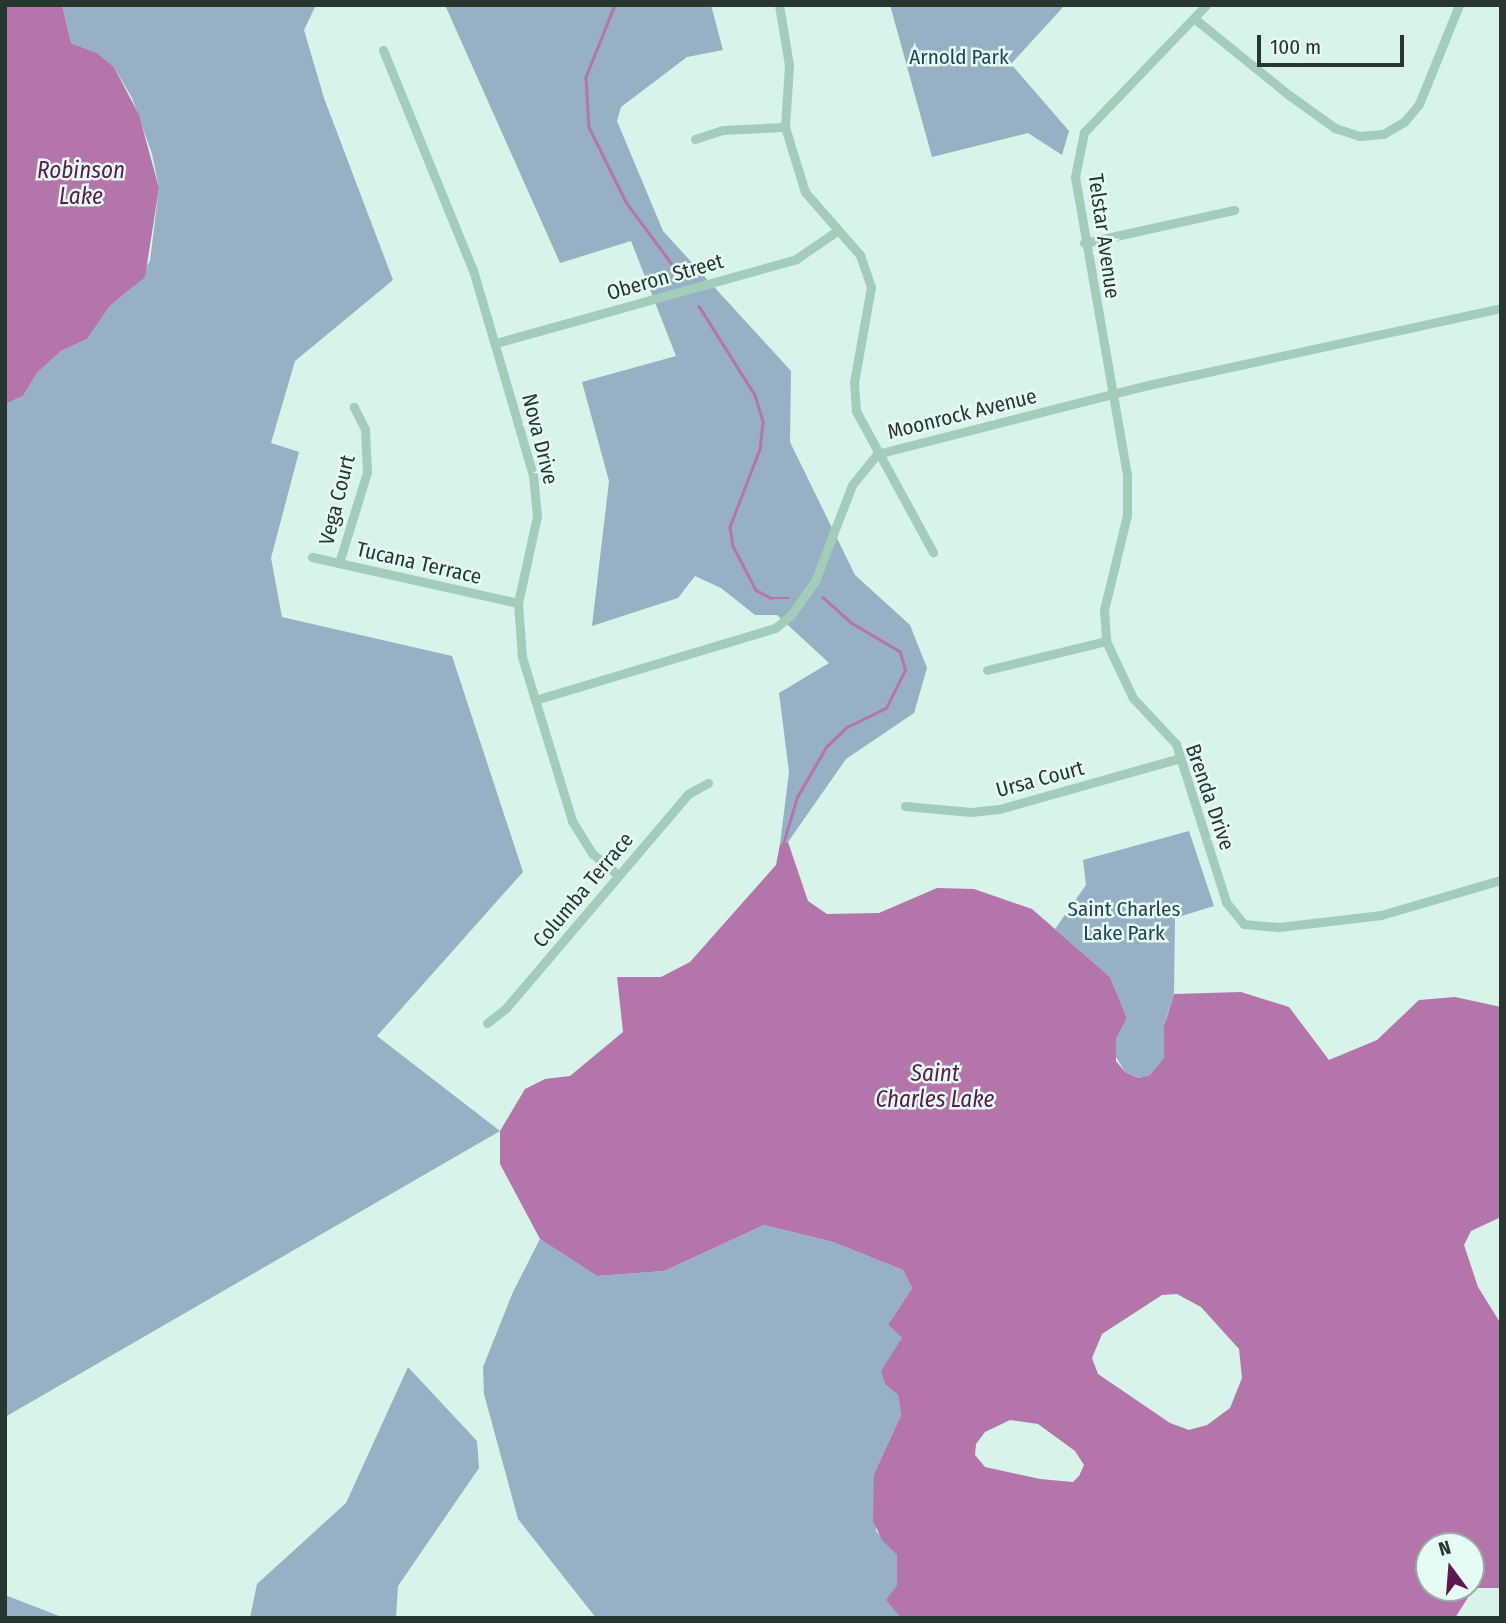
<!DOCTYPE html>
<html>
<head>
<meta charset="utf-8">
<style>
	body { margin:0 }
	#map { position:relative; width:1506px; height:1623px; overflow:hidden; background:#d8f3e9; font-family:"Fira Sans Condensed",sans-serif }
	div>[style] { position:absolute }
	.green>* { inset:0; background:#97b0c4 }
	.water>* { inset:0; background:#b375aa }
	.stream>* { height:2.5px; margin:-1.25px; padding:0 1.25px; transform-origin:1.25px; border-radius:1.25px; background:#b375aa }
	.street>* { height:9px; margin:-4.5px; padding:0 4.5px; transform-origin:4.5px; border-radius:4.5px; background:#a3ccba }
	span { translate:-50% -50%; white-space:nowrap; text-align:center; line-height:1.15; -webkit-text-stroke:5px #e5fbf3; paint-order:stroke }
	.park-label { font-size:21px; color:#274157 }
	.street-label { font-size:21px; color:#26372d }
	.water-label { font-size:23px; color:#5c1850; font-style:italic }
	.frame { position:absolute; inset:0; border:7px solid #26372d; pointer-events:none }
	.north { position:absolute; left:1415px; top:1532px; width:70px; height:70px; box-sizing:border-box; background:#e5fbf3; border:2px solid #99ada4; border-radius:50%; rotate:344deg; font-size:19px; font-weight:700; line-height:28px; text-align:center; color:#26372d }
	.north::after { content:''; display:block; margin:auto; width:24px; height:32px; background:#5c1850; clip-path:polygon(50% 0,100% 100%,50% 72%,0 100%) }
	.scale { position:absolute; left:1257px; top:35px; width:147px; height:32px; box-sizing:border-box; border:4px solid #26372d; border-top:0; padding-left:9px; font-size:21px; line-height:24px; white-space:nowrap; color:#26372d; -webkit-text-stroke:5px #e5fbf3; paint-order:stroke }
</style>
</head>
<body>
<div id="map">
	<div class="green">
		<div style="clip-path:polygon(62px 5px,316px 5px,304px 30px,324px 98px,393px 280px,295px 361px,271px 443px,299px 452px,271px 558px,282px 617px,452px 656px,523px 872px,377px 1036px,500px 1131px,5px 1417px,5px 404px,23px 396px,37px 373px,61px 351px,87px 339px,110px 306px,133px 287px,150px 261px,159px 188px,152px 154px,132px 98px,114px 67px,97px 53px,71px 43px)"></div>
		<div style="clip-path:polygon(445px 5px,711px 5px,723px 50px,687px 57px,621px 107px,617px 121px,663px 231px,791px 371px,790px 442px,855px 575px,910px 625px,927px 668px,914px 713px,846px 759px,788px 842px,780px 844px,789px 772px,779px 693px,829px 663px,777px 615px,755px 615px,721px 588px,695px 576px,678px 598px,592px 626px,609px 481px,582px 382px,676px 356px,631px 241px,560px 263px)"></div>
		<div style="clip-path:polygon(890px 5px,1065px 5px,1011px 64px,1069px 131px,1062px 155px,1028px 133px,932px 157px)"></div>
		<div style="clip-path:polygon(1189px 831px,1214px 906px,1175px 918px,1174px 994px,1166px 1019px,1164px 1058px,1150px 1075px,1140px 1078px,1125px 1072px,1115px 1055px,1116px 1039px,1127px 1018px,1110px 977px,1055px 929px,1086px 885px,1083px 860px)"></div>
		<div style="clip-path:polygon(764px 1225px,833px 1242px,903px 1270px,912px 1288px,888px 1325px,902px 1338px,886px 1385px,898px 1395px,901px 1415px,874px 1474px,876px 1531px,897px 1555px,897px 1585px,887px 1600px,901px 1618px,596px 1618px,518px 1519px,484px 1394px,483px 1367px,513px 1292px,540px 1239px,597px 1276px,664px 1271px)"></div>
		<div style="clip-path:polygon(408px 1367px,477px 1441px,479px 1468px,398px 1586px,396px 1618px,250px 1618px,257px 1584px,346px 1503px)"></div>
		<div style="clip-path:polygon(5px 1595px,59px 1616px,61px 1618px,5px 1618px)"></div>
	</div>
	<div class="water">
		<div style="clip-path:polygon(5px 5px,62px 5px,71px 43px,97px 53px,114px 67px,139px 115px,159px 188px,145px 277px,110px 306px,87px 339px,61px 351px,37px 373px,23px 396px,5px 404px)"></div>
		<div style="clip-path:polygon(evenodd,788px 842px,808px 901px,827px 914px,879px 913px,937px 888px,974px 889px,1032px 909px,1110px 977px,1127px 1018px,1116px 1039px,1116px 1061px,1125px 1072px,1139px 1078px,1150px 1075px,1164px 1058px,1164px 1027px,1174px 994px,1241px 992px,1289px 1007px,1329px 1060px,1377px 1040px,1419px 1000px,1455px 997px,1501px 1007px,1501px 1217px,1471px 1231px,1464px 1245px,1478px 1287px,1501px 1324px,1501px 1588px,1474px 1588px,1455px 1618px,901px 1618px,886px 1600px,897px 1585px,897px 1555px,882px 1540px,873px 1521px,874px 1474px,901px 1415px,898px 1395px,886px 1385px,881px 1371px,902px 1338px,888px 1325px,912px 1288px,903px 1270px,833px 1242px,764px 1225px,664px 1271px,597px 1276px,540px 1239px,500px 1164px,500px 1131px,525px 1089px,545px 1079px,570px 1076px,623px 1032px,617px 977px,661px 977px,690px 962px,776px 865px,780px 844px,788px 842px,1177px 1294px,1201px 1307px,1239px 1349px,1242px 1378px,1230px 1408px,1207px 1425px,1189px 1430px,1170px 1423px,1098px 1374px,1092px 1358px,1102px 1334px,1162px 1295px,1177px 1294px,788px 842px,1010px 1420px,1038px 1424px,1075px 1451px,1084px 1465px,1079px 1476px,1073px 1482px,1040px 1479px,985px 1467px,975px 1455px,976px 1444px,985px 1432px,1010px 1420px,788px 842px,1429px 1546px,1471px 1546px,1471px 1588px,1429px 1588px,1429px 1546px)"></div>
	</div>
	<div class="stream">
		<div style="left:615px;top:5px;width:78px;rotate:111.9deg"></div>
		<div style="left:586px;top:77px;width:50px;rotate:86.6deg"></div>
		<div style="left:589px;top:127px;width:84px;rotate:63.7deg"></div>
		<div style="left:626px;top:202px;width:91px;rotate:53.5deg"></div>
		<div style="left:699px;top:306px;width:105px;rotate:57.8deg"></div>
		<div style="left:755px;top:395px;width:28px;rotate:73deg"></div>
		<div style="left:763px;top:422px;width:27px;rotate:96deg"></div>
		<div style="left:760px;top:449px;width:84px;rotate:111deg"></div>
		<div style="left:730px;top:527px;width:19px;rotate:81deg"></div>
		<div style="left:733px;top:546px;width:50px;rotate:62.4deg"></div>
		<div style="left:756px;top:590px;width:17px;rotate:28deg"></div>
		<div style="left:771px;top:598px;width:18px"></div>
		<div style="left:783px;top:844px;width:49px;rotate:-73.4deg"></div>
		<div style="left:797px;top:797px;width:58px;rotate:-59.9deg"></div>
		<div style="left:826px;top:747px;width:29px;rotate:-44deg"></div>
		<div style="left:847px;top:727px;width:43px;rotate:-26deg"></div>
		<div style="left:886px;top:708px;width:42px;rotate:-63.4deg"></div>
		<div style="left:905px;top:670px;width:19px;rotate:-106deg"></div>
		<div style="left:900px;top:652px;width:57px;rotate:-149.4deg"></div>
		<div style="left:851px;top:623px;width:38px;rotate:-138deg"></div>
	</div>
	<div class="street">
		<div style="left:779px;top:5px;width:61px;rotate:80.5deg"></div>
		<div style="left:789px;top:65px;width:62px;rotate:93.7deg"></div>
		<div style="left:785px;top:127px;width:68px;rotate:72.9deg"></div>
		<div style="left:805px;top:192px;width:84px;rotate:48.9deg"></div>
		<div style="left:860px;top:255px;width:34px;rotate:71deg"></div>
		<div style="left:871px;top:287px;width:97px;rotate:100.1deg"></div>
		<div style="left:854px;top:382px;width:29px;rotate:86deg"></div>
		<div style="left:856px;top:411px;width:161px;rotate:61.4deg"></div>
		<div style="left:1206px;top:5px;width:176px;rotate:133.8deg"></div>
		<div style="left:1084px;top:132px;width:46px;rotate:101.3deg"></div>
		<div style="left:1075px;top:177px;width:303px;rotate:80.1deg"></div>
		<div style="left:1127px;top:475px;width:40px;rotate:90deg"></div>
		<div style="left:1127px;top:515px;width:98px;rotate:103.6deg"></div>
		<div style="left:1104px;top:610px;width:31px;rotate:86deg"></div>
		<div style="left:1106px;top:641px;width:63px;rotate:64.7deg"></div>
		<div style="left:1133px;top:698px;width:63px;rotate:46.9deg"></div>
		<div style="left:1176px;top:744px;width:166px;rotate:72.4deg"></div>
		<div style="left:1226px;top:902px;width:28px;rotate:51deg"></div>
		<div style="left:1244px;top:924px;width:35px;rotate:5deg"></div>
		<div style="left:1279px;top:927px;width:103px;rotate:-6.7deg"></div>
		<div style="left:1381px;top:915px;width:125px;rotate:-16.3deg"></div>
		<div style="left:1195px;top:19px;width:121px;rotate:39deg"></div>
		<div style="left:1289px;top:95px;width:57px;rotate:35.7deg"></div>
		<div style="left:1335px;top:128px;width:25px;rotate:18deg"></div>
		<div style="left:1359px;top:136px;width:24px;rotate:-5deg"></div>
		<div style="left:1383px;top:134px;width:24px;rotate:-30deg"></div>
		<div style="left:1404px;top:122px;width:23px;rotate:-50deg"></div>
		<div style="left:1419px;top:104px;width:107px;rotate:-68deg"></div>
		<div style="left:383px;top:50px;width:238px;rotate:67.8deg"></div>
		<div style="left:473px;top:270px;width:214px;rotate:73.7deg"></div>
		<div style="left:533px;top:475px;width:41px;rotate:84.4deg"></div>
		<div style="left:537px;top:516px;width:89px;rotate:102.3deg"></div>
		<div style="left:518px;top:603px;width:54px;rotate:85.8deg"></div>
		<div style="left:522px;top:657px;width:171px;rotate:73deg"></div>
		<div style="left:572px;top:821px;width:39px;rotate:58deg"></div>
		<div style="left:593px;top:854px;width:33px;rotate:40deg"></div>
		<div style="left:695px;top:139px;width:29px;rotate:-18deg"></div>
		<div style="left:723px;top:130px;width:62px;rotate:-2.8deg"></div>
		<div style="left:1084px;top:243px;width:154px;rotate:-12.4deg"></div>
		<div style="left:496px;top:343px;width:312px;rotate:-15.6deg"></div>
		<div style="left:796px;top:259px;width:50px;rotate:-34.3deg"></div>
		<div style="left:312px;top:557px;width:211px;rotate:12.6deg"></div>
		<div style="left:339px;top:563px;width:95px;rotate:-72.9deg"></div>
		<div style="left:367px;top:472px;width:43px;rotate:-92.7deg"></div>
		<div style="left:365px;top:429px;width:25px;rotate:-117deg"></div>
		<div style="left:987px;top:670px;width:122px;rotate:-13.7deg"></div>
		<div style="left:535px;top:700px;width:251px;rotate:-16.7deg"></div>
		<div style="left:775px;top:628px;width:21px;rotate:-39deg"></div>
		<div style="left:791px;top:615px;width:42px;rotate:-54.8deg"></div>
		<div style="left:815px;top:581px;width:103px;rotate:-68.9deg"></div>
		<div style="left:852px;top:485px;width:40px;rotate:-51deg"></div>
		<div style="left:877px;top:454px;width:280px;rotate:-14.3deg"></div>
		<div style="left:1148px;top:385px;width:361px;rotate:-12.3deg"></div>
		<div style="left:905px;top:806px;width:66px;rotate:5.2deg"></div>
		<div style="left:971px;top:812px;width:28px;rotate:-6deg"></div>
		<div style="left:999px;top:809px;width:189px;rotate:-15.7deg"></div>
		<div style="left:487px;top:1023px;width:24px;rotate:-38deg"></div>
		<div style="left:506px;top:1008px;width:281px;rotate:-49.6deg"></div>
		<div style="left:688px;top:794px;width:23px;rotate:-29deg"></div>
	</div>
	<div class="park-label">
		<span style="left:959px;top:57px">Arnold Park</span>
		<span style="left:1124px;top:921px">Saint Charles<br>Lake Park</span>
	</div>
	<div class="street-label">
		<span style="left:1104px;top:236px;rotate:82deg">Telstar Avenue</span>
		<span style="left:665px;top:277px;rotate:-16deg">Oberon Street</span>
		<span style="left:962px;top:414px;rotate:-14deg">Moonrock Avenue</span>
		<span style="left:540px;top:439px;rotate:76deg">Nova Drive</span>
		<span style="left:337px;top:500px;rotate:-76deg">Vega Court</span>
		<span style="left:419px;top:563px;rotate:13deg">Tucana Terrace</span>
		<span style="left:1040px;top:779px;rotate:-15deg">Ursa Court</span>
		<span style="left:1210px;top:797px;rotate:71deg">Brenda Drive</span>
		<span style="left:583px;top:890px;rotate:-50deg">Columba Terrace</span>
	</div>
	<div class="water-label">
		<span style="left:81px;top:183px">Robinson<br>Lake</span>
		<span style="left:935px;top:1086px">Saint<br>Charles Lake</span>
	</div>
	<div class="frame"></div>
	<div class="north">N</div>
	<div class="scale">100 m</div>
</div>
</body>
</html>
